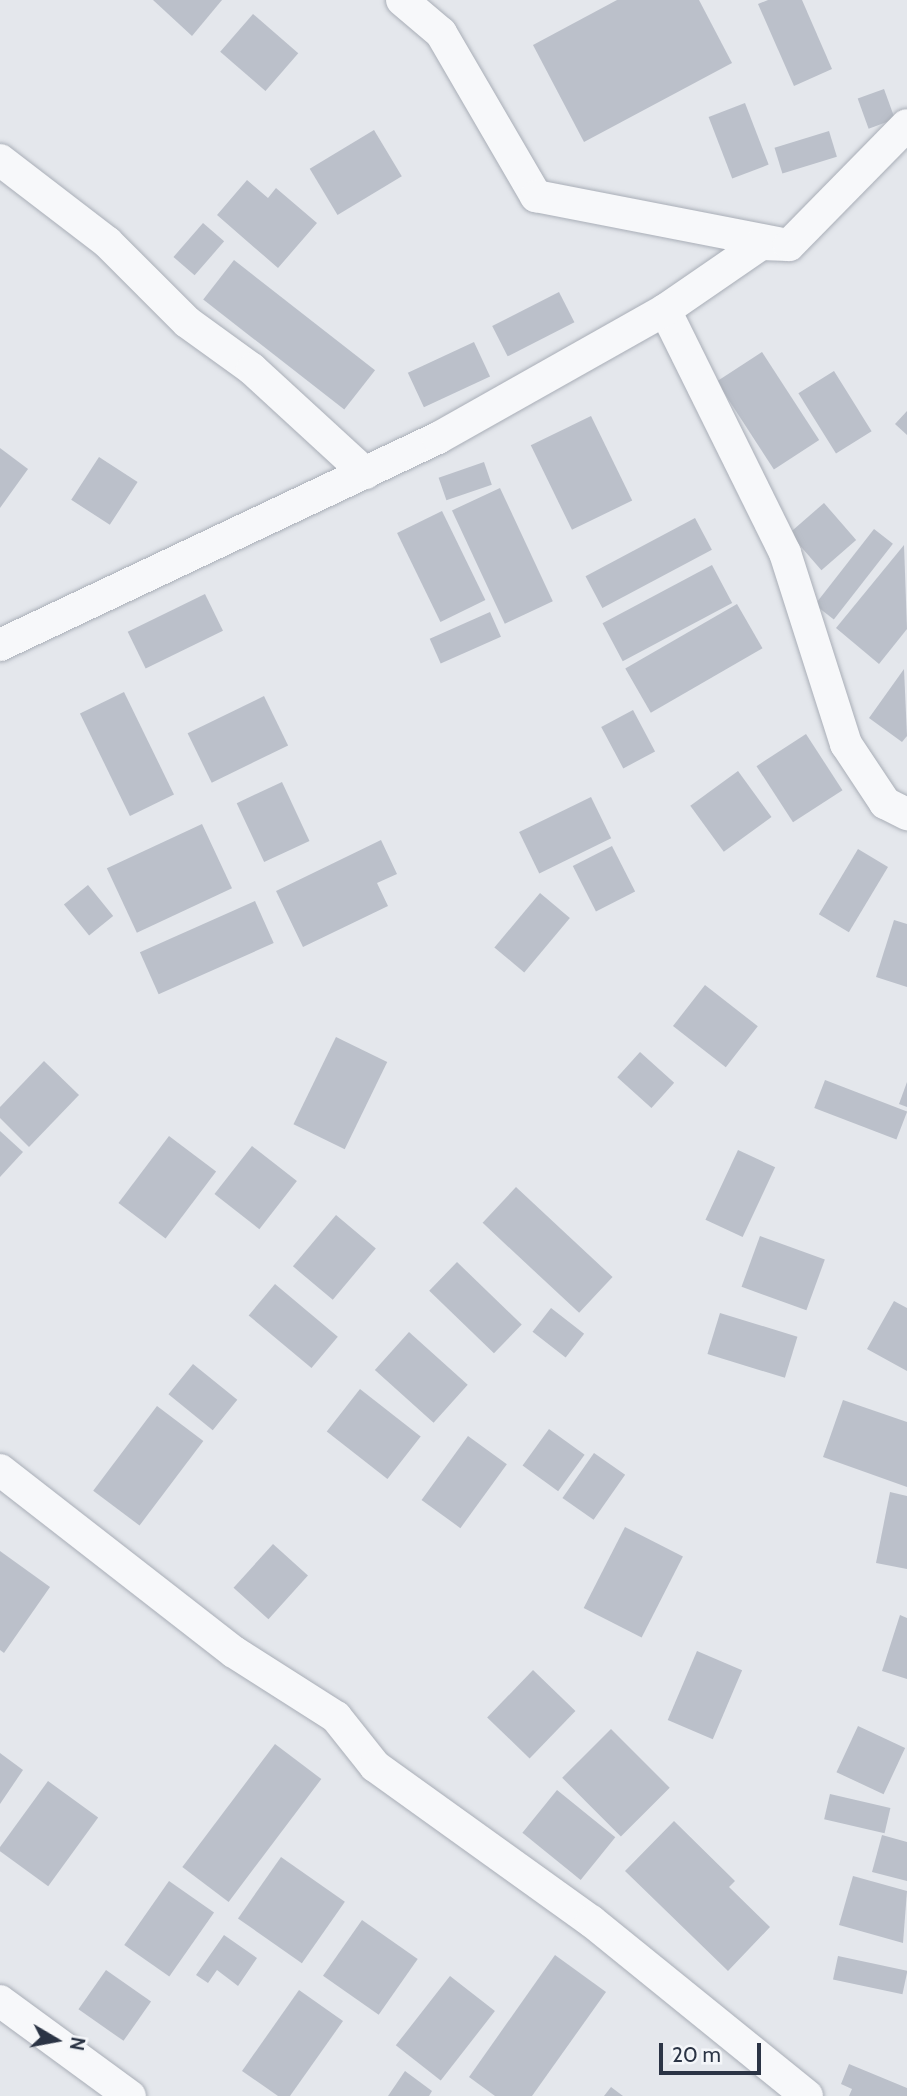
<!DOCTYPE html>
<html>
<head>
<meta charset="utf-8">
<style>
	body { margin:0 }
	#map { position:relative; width:907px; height:2096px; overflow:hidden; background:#e4e7ec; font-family:Cabin,sans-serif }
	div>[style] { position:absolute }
	.building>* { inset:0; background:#bbc0ca; transform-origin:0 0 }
	.roads { filter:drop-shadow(0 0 2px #a9aeb7) drop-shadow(0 0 2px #a9aeb7) }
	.street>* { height:32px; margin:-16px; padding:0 16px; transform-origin:16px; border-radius:16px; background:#f7f8fa }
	span { translate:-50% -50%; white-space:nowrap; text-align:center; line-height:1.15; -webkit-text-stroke:5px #f4f6f9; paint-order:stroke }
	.north { position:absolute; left:21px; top:2005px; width:70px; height:70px; -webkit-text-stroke:5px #f4f6f9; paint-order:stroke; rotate:100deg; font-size:19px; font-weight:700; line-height:28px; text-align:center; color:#2b3445 }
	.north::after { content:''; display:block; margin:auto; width:24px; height:32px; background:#2b3445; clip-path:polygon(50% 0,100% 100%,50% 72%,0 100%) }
	.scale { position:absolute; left:659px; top:2043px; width:102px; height:32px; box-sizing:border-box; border:4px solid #2b3445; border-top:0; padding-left:9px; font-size:21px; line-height:24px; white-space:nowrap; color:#2b3445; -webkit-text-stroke:5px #f4f6f9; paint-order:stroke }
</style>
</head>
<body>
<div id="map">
	<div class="building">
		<div style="clip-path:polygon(153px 0,222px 0,192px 36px)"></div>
		<div style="clip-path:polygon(617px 0,699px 0,732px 63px,584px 142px,533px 45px)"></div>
		<div style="clip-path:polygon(768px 0,802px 0,832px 69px,794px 86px,758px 4px)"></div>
		<div style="left:253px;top:14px;width:60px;height:50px;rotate:41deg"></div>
		<div style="left:884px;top:89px;width:32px;height:28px;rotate:70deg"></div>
		<div style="left:745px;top:103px;width:66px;height:39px;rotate:69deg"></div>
		<div style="left:374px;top:130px;width:54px;height:75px;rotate:59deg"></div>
		<div style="left:829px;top:131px;width:27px;height:57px;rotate:73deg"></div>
		<div style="clip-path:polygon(247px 180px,268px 198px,276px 188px,317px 223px,278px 268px,217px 215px)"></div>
		<div style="left:203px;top:223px;width:28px;height:45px;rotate:41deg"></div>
		<div style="left:234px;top:260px;width:179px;height:50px;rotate:38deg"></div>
		<div style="left:559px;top:292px;width:34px;height:75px;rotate:63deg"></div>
		<div style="left:474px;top:342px;width:38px;height:73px;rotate:65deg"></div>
		<div style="left:762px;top:352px;width:105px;height:54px;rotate:57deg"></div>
		<div style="left:834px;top:371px;width:71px;height:42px;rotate:58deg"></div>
		<div style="clip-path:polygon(907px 411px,907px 435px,895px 424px)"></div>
		<div style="left:591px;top:416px;width:94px;height:67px;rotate:64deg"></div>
		<div style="clip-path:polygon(0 448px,28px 469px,0 508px)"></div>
		<div style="left:99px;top:457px;width:46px;height:51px;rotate:33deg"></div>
		<div style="left:484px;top:462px;width:24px;height:48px;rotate:71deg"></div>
		<div style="left:500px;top:488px;width:125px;height:53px;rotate:65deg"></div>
		<div style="left:824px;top:503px;width:49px;height:46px;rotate:49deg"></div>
		<div style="left:442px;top:511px;width:99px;height:50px;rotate:64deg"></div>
		<div style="left:695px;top:518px;width:36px;height:124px;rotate:62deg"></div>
		<div style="left:874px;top:529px;width:24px;height:96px;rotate:38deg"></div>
		<div style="clip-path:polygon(904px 545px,907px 629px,879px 664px,836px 628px)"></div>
		<div style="left:712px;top:565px;width:43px;height:124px;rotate:62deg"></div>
		<div style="left:205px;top:594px;width:41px;height:86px;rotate:64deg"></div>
		<div style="left:737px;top:604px;width:51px;height:129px;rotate:60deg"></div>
		<div style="left:490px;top:612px;width:27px;height:66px;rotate:66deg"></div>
		<div style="clip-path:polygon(904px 669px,907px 736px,902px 742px,869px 718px)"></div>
		<div style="left:124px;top:692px;width:114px;height:49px;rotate:64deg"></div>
		<div style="left:264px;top:696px;width:55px;height:85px;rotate:64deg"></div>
		<div style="left:633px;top:710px;width:47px;height:36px;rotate:62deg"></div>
		<div style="left:806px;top:734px;width:67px;height:59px;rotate:57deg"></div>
		<div style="left:738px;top:771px;width:57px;height:59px;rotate:54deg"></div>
		<div style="left:282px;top:782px;width:65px;height:50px;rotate:65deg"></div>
		<div style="left:591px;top:797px;width:46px;height:80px;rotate:64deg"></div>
		<div style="left:202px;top:824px;width:71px;height:105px;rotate:65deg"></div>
		<div style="clip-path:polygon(381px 840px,397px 874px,377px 883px,388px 906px,303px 947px,276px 891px)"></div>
		<div style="left:612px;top:846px;width:51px;height:44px;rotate:63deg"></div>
		<div style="left:858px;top:849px;width:35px;height:76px;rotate:31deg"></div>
		<div style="left:88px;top:885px;width:40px;height:31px;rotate:51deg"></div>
		<div style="left:540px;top:893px;width:39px;height:71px;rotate:40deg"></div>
		<div style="left:255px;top:901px;width:46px;height:126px;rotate:66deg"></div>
		<div style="clip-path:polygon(894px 920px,907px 924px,907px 987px,876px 977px)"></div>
		<div style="left:705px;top:985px;width:67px;height:52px;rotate:38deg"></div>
		<div style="left:336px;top:1037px;width:57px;height:97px;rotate:26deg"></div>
		<div style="left:640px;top:1052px;width:46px;height:34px;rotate:42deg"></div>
		<div style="clip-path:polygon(44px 1061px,79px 1095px,29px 1147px,0 1118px,0 1107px)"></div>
		<div style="left:825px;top:1080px;width:88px;height:30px;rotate:21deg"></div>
		<div style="clip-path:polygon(907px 1082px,907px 1107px,899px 1104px)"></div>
		<div style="clip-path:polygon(0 1131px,23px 1152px,0 1177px)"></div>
		<div style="left:169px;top:1136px;width:59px;height:84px;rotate:37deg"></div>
		<div style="left:252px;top:1146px;width:57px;height:61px;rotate:38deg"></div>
		<div style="left:738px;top:1150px;width:41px;height:77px;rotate:25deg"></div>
		<div style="left:516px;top:1187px;width:132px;height:49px;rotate:43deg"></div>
		<div style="left:336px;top:1215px;width:52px;height:67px;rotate:40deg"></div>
		<div style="left:760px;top:1236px;width:69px;height:54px;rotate:20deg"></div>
		<div style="left:457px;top:1262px;width:90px;height:40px;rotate:44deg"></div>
		<div style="left:275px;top:1284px;width:82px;height:41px;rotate:40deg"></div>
		<div style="clip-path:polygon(894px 1301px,907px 1308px,907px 1371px,867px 1349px)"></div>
		<div style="left:551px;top:1308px;width:42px;height:30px;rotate:38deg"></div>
		<div style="left:720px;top:1313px;width:81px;height:43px;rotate:17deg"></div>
		<div style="left:409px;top:1332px;width:79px;height:51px;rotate:42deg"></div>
		<div style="left:193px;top:1364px;width:57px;height:39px;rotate:39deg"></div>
		<div style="left:360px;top:1389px;width:77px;height:54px;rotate:38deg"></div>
		<div style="clip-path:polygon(843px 1400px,907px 1422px,907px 1487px,823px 1457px)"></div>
		<div style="left:157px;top:1406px;width:58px;height:106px;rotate:37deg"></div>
		<div style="left:549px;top:1429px;width:44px;height:45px;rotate:36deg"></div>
		<div style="left:468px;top:1436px;width:48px;height:79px;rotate:36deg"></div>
		<div style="left:594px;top:1453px;width:38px;height:55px;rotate:35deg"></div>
		<div style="clip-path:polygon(890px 1492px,907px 1496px,907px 1569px,876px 1563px)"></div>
		<div style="left:625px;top:1527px;width:65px;height:91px;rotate:27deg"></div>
		<div style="left:273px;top:1544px;width:47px;height:59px;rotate:42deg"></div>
		<div style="clip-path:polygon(0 1551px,50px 1587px,4px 1653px,0 1650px)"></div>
		<div style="clip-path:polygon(900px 1615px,907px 1618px,907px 1679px,882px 1671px)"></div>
		<div style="left:697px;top:1651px;width:49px;height:75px;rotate:23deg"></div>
		<div style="left:533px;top:1670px;width:59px;height:66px;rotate:44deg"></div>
		<div style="left:858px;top:1726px;width:52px;height:51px;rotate:25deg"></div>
		<div style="left:611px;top:1729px;width:83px;height:69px;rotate:45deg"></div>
		<div style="left:275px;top:1744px;width:58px;height:154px;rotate:37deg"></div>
		<div style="clip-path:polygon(0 1753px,23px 1770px,0 1804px)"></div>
		<div style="left:48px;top:1781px;width:62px;height:85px;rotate:36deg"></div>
		<div style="left:557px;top:1790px;width:75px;height:55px;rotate:39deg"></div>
		<div style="left:830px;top:1794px;width:62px;height:26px;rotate:13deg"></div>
		<div style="clip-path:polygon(674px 1821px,735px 1881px,729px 1887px,770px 1927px,728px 1971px,625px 1871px)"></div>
		<div style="clip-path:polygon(882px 1835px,907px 1842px,907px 1881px,872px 1872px)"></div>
		<div style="left:281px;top:1857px;width:78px;height:75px;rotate:35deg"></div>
		<div style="clip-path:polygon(853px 1876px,907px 1891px,903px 1943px,839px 1925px)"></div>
		<div style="left:169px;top:1881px;width:55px;height:78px;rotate:35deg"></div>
		<div style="left:362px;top:1920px;width:68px;height:68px;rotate:35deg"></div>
		<div style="clip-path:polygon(224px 1935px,257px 1958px,238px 1986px,217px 1970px,208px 1983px,196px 1975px)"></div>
		<div style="clip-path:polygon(555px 1955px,606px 1992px,532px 2096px,495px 2096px,469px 2077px)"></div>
		<div style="left:838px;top:1956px;width:71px;height:24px;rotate:12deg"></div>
		<div style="left:106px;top:1970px;width:55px;height:48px;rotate:35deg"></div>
		<div style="left:450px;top:1976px;width:57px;height:88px;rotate:38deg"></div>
		<div style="clip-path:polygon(299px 1990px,343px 2021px,290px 2096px,278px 2096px,242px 2071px)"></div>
		<div style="clip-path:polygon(849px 2064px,907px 2088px,907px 2096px,849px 2096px,852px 2089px,841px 2084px)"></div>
		<div style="clip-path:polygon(405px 2071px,432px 2091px,429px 2096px,388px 2096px)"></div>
		<div style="clip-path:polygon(611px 2087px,623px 2096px,604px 2096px)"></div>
	</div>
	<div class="roads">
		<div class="street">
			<div style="left:402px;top:0;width:51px;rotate:40.2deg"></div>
			<div style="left:441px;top:33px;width:189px;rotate:59.8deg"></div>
			<div style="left:536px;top:196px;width:247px;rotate:11deg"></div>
			<div style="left:0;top:160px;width:135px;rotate:37.5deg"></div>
			<div style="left:107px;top:242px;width:113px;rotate:45deg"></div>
			<div style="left:187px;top:322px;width:80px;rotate:35.9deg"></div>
			<div style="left:252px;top:369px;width:154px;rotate:42.6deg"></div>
			<div style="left:665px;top:310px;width:271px;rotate:63.7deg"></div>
			<div style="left:785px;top:553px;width:201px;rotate:72.3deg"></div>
			<div style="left:846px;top:744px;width:71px;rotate:56.5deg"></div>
			<div style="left:885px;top:803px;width:25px;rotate:27deg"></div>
			<div style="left:0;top:645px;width:484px;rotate:-25.3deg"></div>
			<div style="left:438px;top:438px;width:261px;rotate:-29.4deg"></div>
			<div style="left:665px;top:310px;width:116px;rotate:-34.5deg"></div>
			<div style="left:761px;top:244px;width:28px;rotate:2deg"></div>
			<div style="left:789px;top:245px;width:168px;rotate:-45.5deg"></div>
			<div style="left:0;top:1470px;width:296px;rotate:37.9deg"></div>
			<div style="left:234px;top:1652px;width:121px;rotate:32.5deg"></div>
			<div style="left:336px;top:1717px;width:63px;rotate:51.5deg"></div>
			<div style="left:375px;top:1766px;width:266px;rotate:35.7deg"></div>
			<div style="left:591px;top:1921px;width:278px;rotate:39deg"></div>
			<div style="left:0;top:2001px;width:161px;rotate:36.2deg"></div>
		</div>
	</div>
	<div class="north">N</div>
	<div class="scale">20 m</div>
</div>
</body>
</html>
